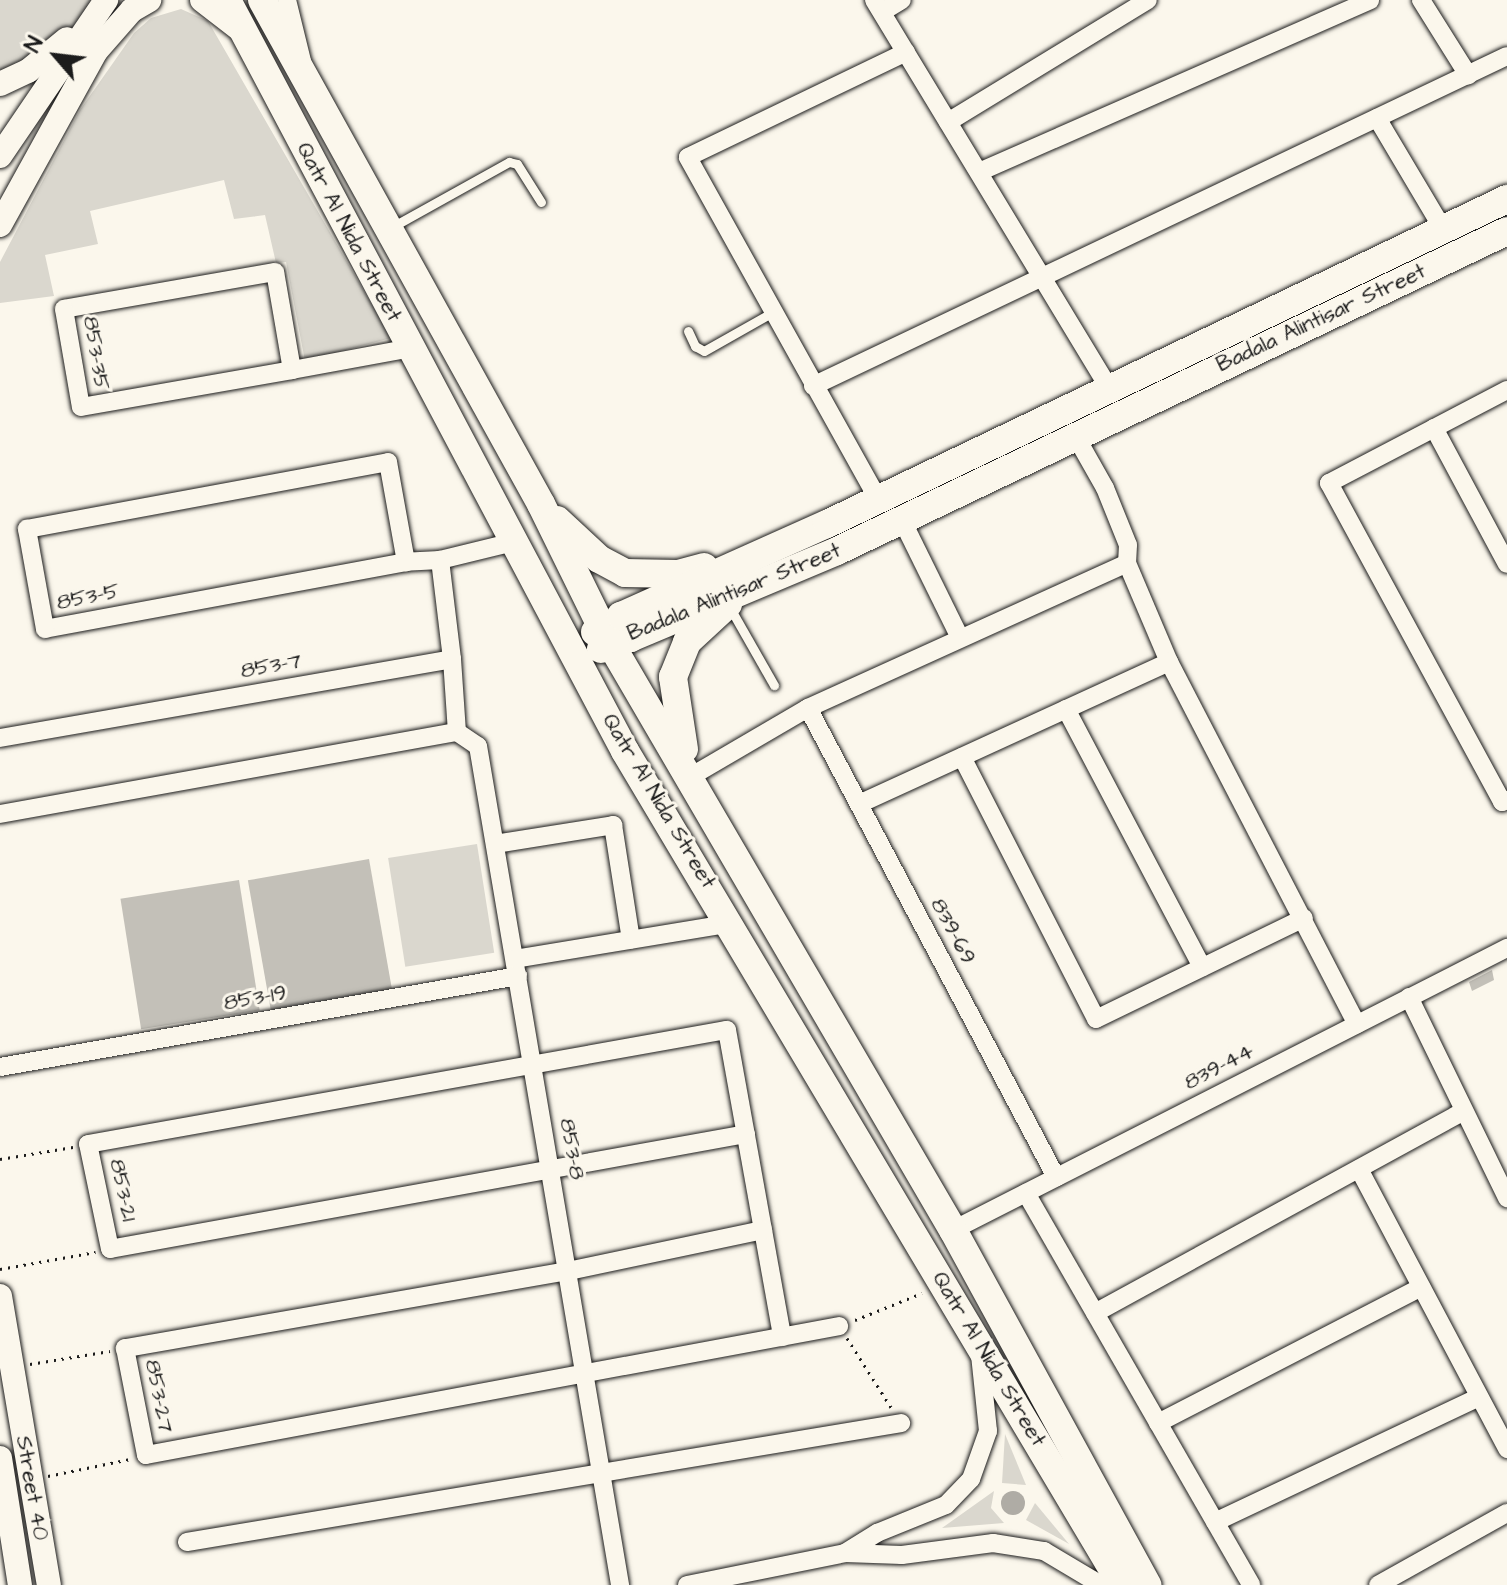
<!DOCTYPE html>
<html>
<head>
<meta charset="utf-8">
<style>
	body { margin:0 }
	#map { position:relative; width:1507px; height:1585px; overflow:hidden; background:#fbf7ec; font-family:"Architects Daughter",sans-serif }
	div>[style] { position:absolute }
	.green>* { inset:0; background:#dad7ce; transform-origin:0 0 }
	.water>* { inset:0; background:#afaca5 }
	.round { border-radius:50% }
	.building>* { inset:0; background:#c3c0b8; transform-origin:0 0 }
	.path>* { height:3px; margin-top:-1.5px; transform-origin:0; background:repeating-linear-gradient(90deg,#1c1c1c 0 2px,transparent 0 8px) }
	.roads { filter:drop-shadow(0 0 2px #1c1c1c) drop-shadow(0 0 2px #1c1c1c) }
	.service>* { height:9px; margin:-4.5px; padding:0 4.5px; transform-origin:4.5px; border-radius:4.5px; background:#fbf7ec }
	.minor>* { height:18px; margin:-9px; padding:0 9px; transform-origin:9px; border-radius:9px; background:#fbf7ec }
	.secondary>* { height:24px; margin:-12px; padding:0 12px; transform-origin:12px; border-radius:12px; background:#fbf7ec }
	.primary>* { height:28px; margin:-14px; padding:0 14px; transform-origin:14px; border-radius:14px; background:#fbf7ec }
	span { translate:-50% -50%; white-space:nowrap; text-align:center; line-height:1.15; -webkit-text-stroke:6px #fbf7ec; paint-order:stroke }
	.street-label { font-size:22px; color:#1c1c1c }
	.north { position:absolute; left:16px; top:16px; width:80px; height:80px; -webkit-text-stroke:6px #fbf7ec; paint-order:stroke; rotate:298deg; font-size:22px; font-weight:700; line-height:32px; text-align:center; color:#1c1c1c }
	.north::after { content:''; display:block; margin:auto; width:28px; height:36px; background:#1c1c1c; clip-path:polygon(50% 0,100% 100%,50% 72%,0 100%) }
</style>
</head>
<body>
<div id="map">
	<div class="green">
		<div style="clip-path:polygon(0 0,101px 0,88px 18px,0 79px)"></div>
		<div style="clip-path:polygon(181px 9px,208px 21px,391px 338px,305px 361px,286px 262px,276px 263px,265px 215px,234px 219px,224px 180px,90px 211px,98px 244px,45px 255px,54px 296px,0 303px,0 262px,80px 110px,134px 33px,151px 18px)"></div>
		<div style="left:477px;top:844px;width:110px;height:90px;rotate:81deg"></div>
		<div style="clip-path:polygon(1005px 1434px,1026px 1485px,1002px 1483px)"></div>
		<div style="clip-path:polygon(994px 1491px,991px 1508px,1004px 1523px,942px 1528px)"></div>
		<div style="clip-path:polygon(1035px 1503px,1069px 1544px,1026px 1520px)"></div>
	</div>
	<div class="water">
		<div class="round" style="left:1001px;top:1491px;width:24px;height:24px"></div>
	</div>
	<div class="building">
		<div style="left:369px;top:859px;width:132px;height:123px;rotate:80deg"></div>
		<div style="left:239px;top:880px;width:132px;height:120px;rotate:81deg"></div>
		<div style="clip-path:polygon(1492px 970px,1494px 980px,1472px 991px,1469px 982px)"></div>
	</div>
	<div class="path">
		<div style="left:0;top:1159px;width:74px;rotate:-9.3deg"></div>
		<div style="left:0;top:1269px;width:97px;rotate:-10.1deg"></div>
		<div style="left:855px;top:1320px;width:72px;rotate:-21.9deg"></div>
		<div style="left:847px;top:1338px;width:84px;rotate:57.6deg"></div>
		<div style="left:30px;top:1364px;width:81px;rotate:-9.2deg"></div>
		<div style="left:48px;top:1476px;width:84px;rotate:-11.7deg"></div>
	</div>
	<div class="roads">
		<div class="service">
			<div style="left:392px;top:227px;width:134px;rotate:-29.1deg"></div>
			<div style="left:509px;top:162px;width:8px;rotate:14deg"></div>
			<div style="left:517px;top:164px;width:45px;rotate:57.7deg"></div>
			<div style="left:688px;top:331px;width:17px;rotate:65deg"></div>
			<div style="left:695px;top:346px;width:10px;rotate:29deg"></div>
			<div style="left:704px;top:351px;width:79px;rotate:-29.5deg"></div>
			<div style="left:730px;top:608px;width:89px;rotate:60.3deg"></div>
		</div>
		<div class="minor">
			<div style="left:287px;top:0;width:63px;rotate:76.2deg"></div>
			<div style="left:874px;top:0;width:451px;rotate:58.8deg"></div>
			<div style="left:1421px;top:0;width:89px;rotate:57.9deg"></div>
			<div style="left:882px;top:12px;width:23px;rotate:-31deg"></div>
			<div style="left:1377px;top:118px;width:129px;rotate:59.3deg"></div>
			<div style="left:948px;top:122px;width:234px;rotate:-31.4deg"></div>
			<div style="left:979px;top:172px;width:427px;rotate:-23.7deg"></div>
			<div style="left:292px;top:370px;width:99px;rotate:-99.8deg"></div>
			<div style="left:275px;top:272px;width:214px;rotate:170.1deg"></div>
			<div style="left:64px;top:309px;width:99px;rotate:80.2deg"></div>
			<div style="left:81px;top:407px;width:214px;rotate:-9.9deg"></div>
			<div style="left:292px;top:370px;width:122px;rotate:-10.4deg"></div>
			<div style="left:813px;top:386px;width:768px;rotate:-25.43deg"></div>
			<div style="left:1507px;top:390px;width:201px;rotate:152.4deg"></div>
			<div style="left:1329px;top:483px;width:363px;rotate:61.5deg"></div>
			<div style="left:1502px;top:802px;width:5px;rotate:-22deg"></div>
			<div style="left:1434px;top:428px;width:154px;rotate:61.8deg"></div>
			<div style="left:1075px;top:435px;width:61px;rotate:60.5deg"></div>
			<div style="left:1105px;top:488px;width:61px;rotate:68deg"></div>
			<div style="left:1128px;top:545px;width:18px;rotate:93deg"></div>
			<div style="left:1127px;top:563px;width:108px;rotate:67deg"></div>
			<div style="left:1169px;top:662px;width:408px;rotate:62.6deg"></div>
			<div style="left:388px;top:462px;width:102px;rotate:79.8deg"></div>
			<div style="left:406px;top:562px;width:367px;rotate:169.5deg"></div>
			<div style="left:45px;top:629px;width:102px;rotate:-100.2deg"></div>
			<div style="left:27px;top:529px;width:367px;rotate:-10.5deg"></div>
			<div style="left:878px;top:499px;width:391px;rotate:-119.1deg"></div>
			<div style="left:688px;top:157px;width:242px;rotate:-25.7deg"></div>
			<div style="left:902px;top:520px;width:129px;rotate:63.8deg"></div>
			<div style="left:440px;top:560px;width:80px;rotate:-13.7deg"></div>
			<div style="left:452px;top:659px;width:73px;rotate:86.1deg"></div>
			<div style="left:808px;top:708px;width:531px;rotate:62.13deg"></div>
			<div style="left:1066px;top:709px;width:292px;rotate:62.2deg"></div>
			<div style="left:457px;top:732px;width:25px;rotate:34deg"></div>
			<div style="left:478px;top:746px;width:851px;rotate:80.39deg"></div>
			<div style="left:0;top:738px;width:459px;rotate:-9.9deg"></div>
			<div style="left:452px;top:659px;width:100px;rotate:-96.9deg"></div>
			<div style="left:440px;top:560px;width:34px;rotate:177deg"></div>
			<div style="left:962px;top:757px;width:294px;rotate:62.9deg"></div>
			<div style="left:1096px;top:1019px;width:231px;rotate:-25.9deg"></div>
			<div style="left:690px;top:777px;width:137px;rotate:-30.3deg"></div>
			<div style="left:808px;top:708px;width:350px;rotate:-24.4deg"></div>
			<div style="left:859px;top:804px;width:341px;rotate:-24.6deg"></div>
			<div style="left:0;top:814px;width:464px;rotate:-10.2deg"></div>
			<div style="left:495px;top:844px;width:120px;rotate:-9.1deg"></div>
			<div style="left:613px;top:825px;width:116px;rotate:81.1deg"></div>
			<div style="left:515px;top:959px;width:220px;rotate:-9.4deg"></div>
			<div style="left:1409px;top:997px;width:224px;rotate:64deg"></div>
			<div style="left:0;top:1067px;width:526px;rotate:-9.96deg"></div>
			<div style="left:746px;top:1134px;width:646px;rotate:169.75deg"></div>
			<div style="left:110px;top:1249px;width:107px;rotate:-101.8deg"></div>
			<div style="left:88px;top:1144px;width:649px;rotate:-10.12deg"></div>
			<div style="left:727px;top:1030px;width:312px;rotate:79.8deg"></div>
			<div style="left:1359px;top:1169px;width:317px;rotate:62.1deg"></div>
			<div style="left:1026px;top:1193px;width:452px;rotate:60.1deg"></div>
			<div style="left:763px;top:1230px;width:199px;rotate:168.1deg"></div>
			<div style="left:568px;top:1271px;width:450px;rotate:170.1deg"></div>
			<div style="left:125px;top:1348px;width:109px;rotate:78.9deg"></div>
			<div style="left:146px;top:1455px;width:705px;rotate:-10.54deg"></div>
			<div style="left:953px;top:1230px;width:622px;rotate:-26.98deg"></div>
			<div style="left:1095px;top:1313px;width:418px;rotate:-28.7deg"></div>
			<div style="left:1158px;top:1423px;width:296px;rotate:-27.3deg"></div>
			<div style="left:1215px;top:1522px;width:292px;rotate:-25.3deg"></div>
			<div style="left:187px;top:1542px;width:724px;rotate:-9.46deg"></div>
			<div style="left:845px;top:1553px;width:38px;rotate:-32deg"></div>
			<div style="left:877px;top:1533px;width:74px;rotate:-22.1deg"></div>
			<div style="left:946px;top:1505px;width:36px;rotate:-46deg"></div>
			<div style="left:971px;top:1479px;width:51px;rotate:-70.5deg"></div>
			<div style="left:988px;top:1431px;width:76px;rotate:-96deg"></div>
			<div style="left:687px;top:1585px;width:161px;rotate:-11.4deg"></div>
			<div style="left:845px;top:1553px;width:57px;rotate:2deg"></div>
			<div style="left:902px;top:1555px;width:92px;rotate:-7.5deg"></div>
			<div style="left:993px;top:1543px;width:52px;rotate:8.9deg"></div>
			<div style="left:1044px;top:1551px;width:66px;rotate:30.8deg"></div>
			<div style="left:1378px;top:1585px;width:148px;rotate:-29.2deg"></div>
		</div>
		<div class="secondary">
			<div style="left:202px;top:0;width:49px;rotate:37.6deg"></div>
			<div style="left:0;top:84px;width:31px;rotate:-25deg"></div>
			<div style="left:28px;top:71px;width:50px;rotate:-39.4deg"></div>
			<div style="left:0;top:156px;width:189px;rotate:-55.8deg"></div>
			<div style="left:0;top:225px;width:199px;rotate:-61.1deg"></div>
			<div style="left:96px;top:51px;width:55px;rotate:-48.7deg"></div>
			<div style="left:132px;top:10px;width:20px;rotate:-30deg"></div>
			<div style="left:0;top:1296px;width:293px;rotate:80.4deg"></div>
			<div style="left:0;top:1458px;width:129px;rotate:81.1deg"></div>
		</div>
		<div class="primary">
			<div style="left:227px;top:0;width:850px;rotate:62.08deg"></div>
			<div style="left:625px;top:751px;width:971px;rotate:59.21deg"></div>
			<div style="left:262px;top:0;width:576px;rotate:61.03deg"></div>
			<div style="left:541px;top:504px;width:147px;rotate:63.8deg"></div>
			<div style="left:606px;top:636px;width:688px;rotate:59.71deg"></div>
			<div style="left:953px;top:1230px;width:405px;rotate:61.3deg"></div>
			<div style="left:557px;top:520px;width:57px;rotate:42.9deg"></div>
			<div style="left:599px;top:559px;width:30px;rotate:28deg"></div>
			<div style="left:625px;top:573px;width:53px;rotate:1.1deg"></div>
			<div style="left:678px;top:574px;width:27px;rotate:-15deg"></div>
			<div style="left:595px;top:632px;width:36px;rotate:10deg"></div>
			<div style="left:630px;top:638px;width:225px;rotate:-22.8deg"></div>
			<div style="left:837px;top:551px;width:742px;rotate:-25.53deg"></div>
			<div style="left:601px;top:649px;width:39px;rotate:-59deg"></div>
			<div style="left:621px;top:616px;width:226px;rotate:-24.1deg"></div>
			<div style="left:827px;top:524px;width:754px;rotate:-25.55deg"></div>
			<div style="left:684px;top:749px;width:73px;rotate:-98.7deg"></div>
			<div style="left:673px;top:677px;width:38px;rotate:-68deg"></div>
			<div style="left:687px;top:642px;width:56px;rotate:-42.8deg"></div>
		</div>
	</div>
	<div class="street-label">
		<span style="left:349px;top:232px;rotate:62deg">Qatr Al Nida Street</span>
		<span style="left:1321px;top:318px;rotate:-25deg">Badala Alintisar Street</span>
		<span style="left:96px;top:353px;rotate:81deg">853-35</span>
		<span style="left:734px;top:592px;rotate:-22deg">Badala Alintisar Street</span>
		<span style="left:88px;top:597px;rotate:-11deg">853-5</span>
		<span style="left:271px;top:666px;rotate:-10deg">853-7</span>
		<span style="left:659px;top:801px;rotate:59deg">Qatr Al Nida Street</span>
		<span style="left:953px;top:931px;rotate:62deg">839-69</span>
		<span style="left:255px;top:998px;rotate:-10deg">853-19</span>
		<span style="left:1219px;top:1067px;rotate:-27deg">839-44</span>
		<span style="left:572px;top:1149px;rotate:80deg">853-8</span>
		<span style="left:123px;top:1190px;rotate:78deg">853-21</span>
		<span style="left:989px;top:1359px;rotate:59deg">Qatr Al Nida Street</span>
		<span style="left:159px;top:1396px;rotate:79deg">853-27</span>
		<span style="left:32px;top:1488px;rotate:80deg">Street 40</span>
	</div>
	<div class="north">N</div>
</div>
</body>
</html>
